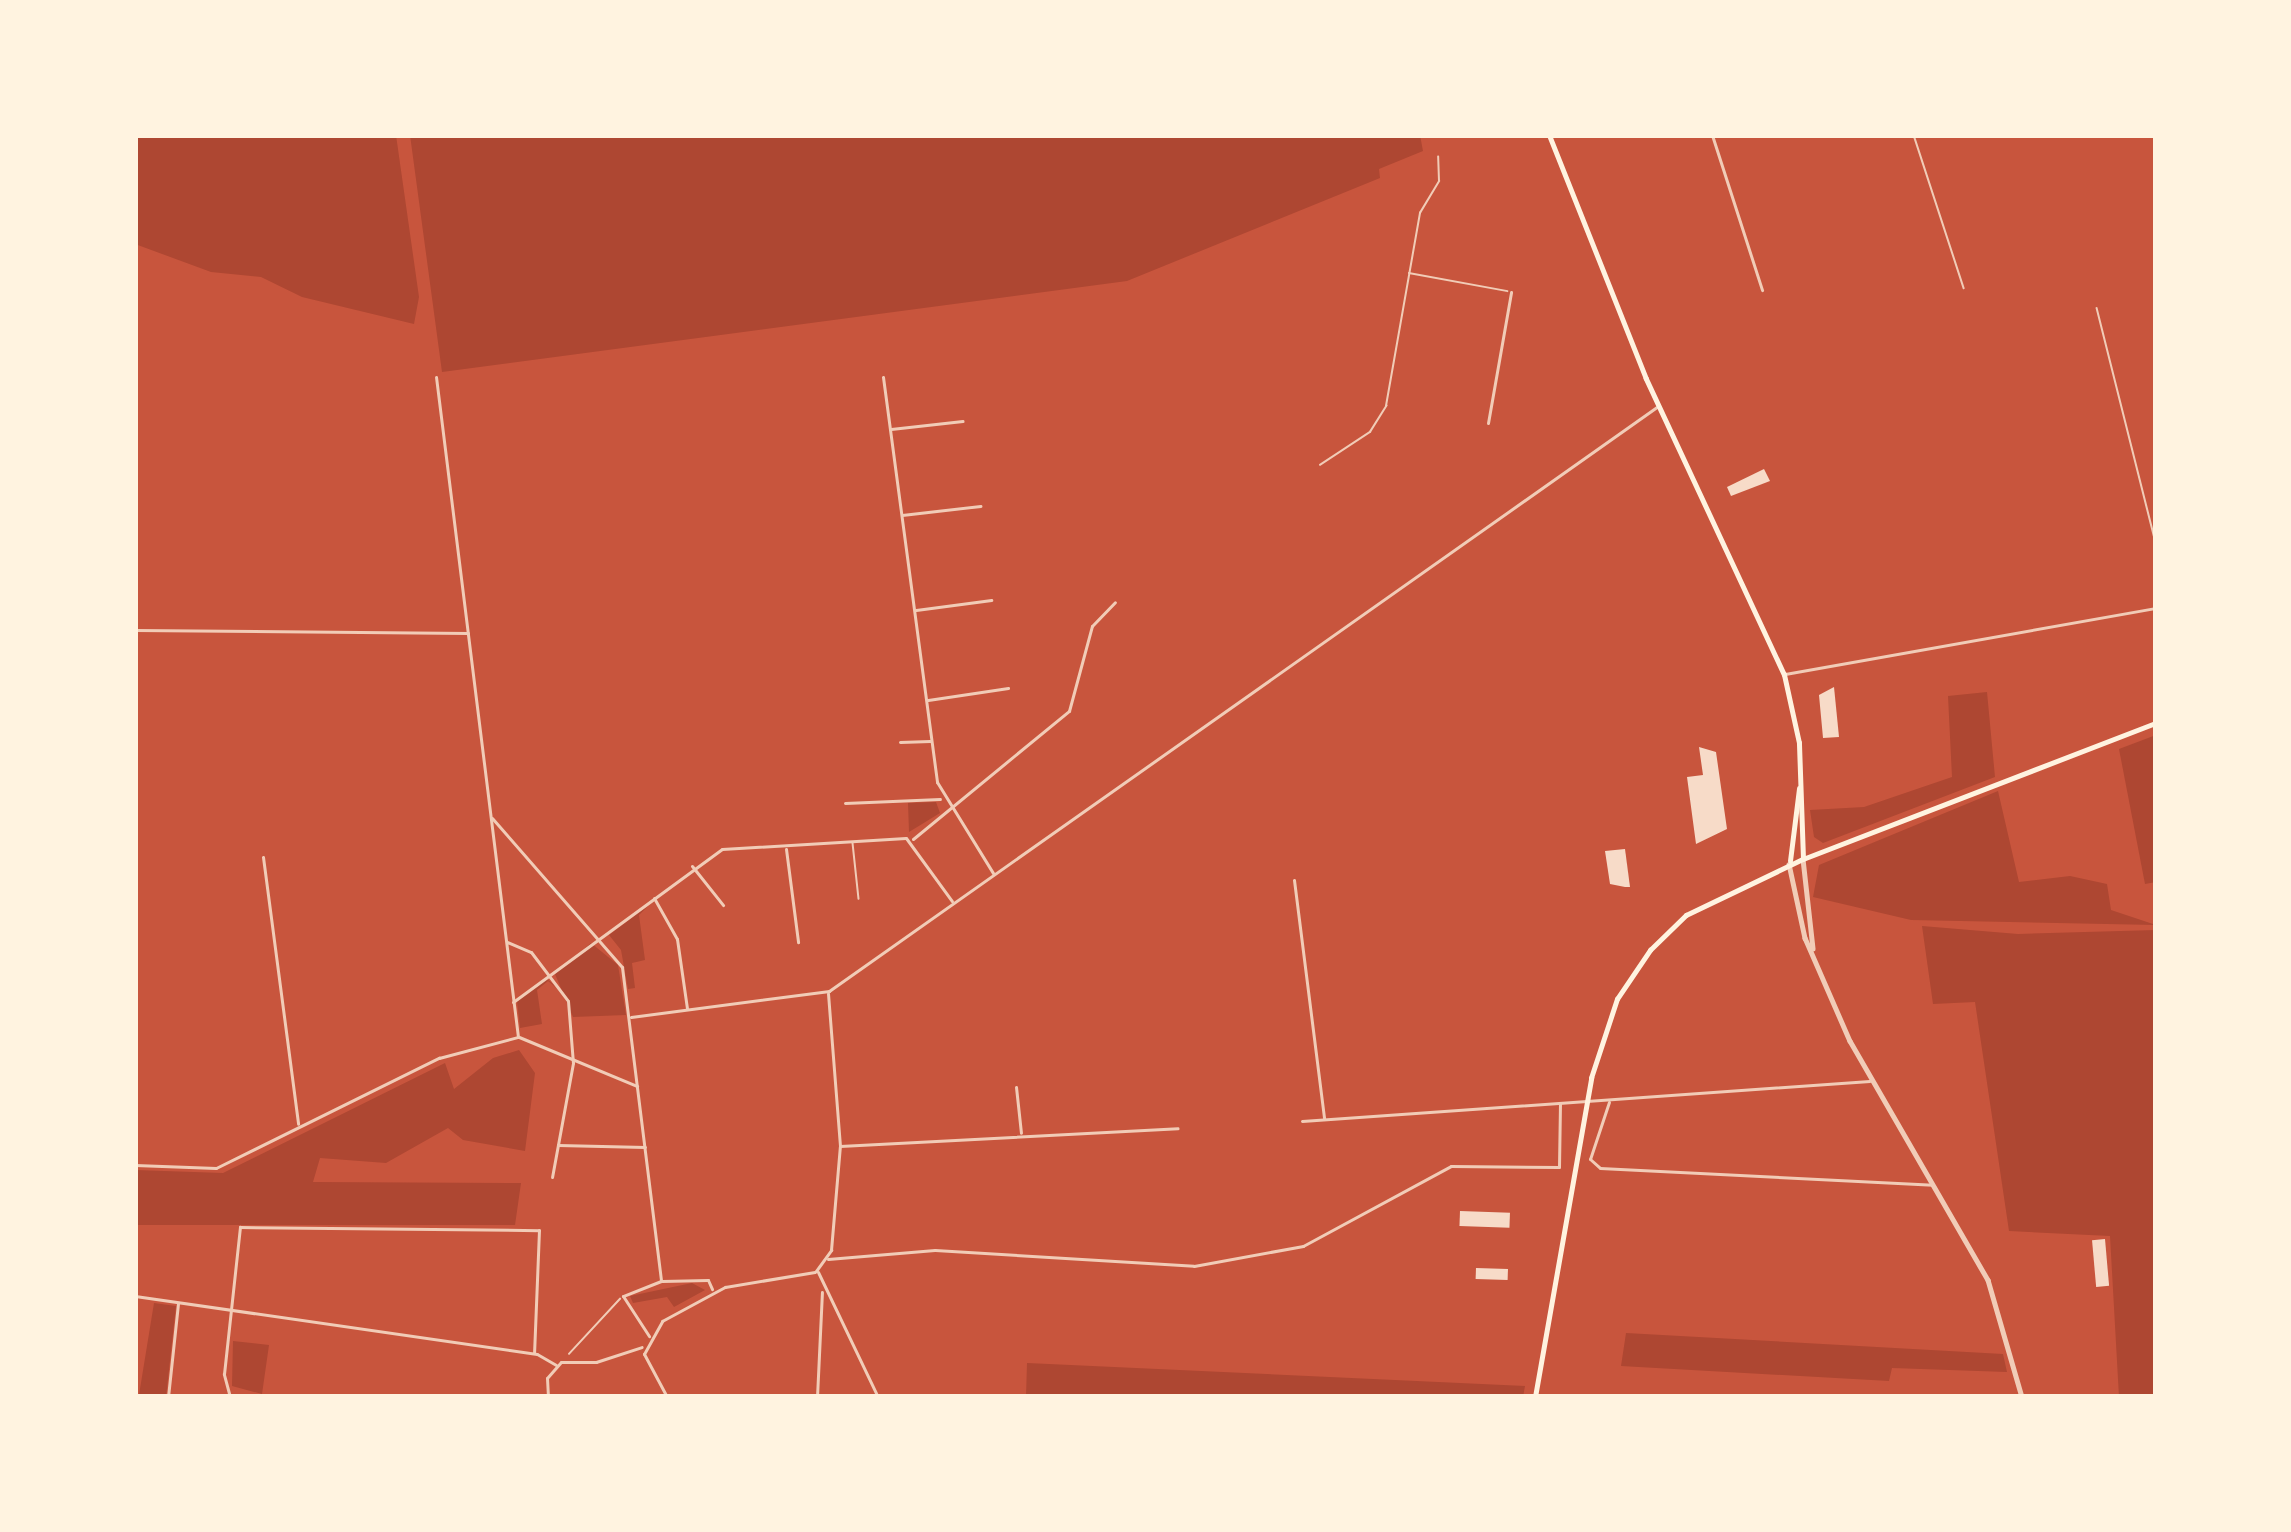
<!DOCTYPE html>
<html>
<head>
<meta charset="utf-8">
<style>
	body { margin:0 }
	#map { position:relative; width:2291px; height:1532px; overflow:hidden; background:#c8553d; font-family:"Alegreya Sans",sans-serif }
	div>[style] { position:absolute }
	.green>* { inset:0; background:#ae4732 }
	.building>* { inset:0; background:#f7dbc8; transform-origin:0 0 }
	.service>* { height:1.5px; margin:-0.75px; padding:0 0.75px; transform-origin:0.75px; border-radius:0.75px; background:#f1ccb7 }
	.minor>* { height:3px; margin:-1.5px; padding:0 1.5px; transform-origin:1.5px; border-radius:1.5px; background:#f1ccb7 }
	.tertiary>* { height:4.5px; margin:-2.25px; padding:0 2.25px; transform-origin:2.25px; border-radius:2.25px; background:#f1ccb7 }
	.secondary>* { height:4.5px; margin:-2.25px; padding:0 2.25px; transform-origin:2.25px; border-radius:2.25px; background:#fff3e0 }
	.primary>* { height:4.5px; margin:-2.25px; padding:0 2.25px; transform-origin:2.25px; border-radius:2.25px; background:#fff3e0 }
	span { translate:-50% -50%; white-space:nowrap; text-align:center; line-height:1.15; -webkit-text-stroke:9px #fff3e0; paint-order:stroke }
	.frame { position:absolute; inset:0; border:138px solid #fff3e0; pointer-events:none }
</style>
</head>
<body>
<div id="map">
	<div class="green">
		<div style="clip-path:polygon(135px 135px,396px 135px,419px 297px,414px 324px,302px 297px,261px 277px,211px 272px,135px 244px)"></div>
		<div style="clip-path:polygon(410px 135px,1420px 135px,1423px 151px,1379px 169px,1380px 178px,1127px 281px,442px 372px)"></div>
		<div style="clip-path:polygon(1987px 692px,1995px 777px,1823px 843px,1814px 837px,1810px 810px,1864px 807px,1952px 777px,1948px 696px)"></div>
		<div style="clip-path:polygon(2156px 735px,2156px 882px,2145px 884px,2119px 749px)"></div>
		<div style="clip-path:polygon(1998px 791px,2019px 882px,2070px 876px,2107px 884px,2111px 910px,2156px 925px,1911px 920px,1813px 897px,1819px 865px)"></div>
		<div style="clip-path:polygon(936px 802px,940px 813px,909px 832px,908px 803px)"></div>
		<div style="clip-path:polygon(649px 905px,639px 915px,645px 960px,632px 963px,635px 988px,628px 989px,621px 950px,609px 935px)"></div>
		<div style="clip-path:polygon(1922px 926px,2018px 934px,2156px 930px,2156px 1397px,2119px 1397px,2110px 1236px,2009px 1231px,1975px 1002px,1933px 1004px)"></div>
		<div style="clip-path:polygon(591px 943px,618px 965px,626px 1015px,573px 1017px,555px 974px)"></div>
		<div style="clip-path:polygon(547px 979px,563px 993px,548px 981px,537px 990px,542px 1024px,520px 1028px,517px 1001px)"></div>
		<div style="clip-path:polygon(519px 1050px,535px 1073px,525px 1151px,463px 1140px,448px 1128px,386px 1163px,320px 1158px,313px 1182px,521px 1183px,515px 1225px,135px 1225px,135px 1170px,223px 1173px,445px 1063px,454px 1089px,493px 1058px)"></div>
		<div style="clip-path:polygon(692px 1283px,705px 1290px,674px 1307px,667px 1297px,633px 1303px,630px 1296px)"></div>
		<div style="clip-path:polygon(154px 1303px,176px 1306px,166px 1397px,139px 1395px)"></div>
		<div style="clip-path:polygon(1626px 1333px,2003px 1354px,2007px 1372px,1892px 1368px,1889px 1381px,1621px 1366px)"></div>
		<div style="clip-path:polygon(233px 1341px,269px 1345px,262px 1394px,232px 1386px)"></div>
		<div style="clip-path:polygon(1027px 1363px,1525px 1386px,1523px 1397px,1026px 1397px)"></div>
	</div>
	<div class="building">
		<div style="clip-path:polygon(1764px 469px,1770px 481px,1731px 496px,1727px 487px)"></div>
		<div style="clip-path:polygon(1834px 687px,1839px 737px,1823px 738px,1819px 695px)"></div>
		<div style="clip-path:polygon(1699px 747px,1716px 752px,1727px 829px,1696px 844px,1687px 777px,1703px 775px)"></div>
		<div style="clip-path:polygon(1625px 849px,1630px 887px,1625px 887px,1610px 884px,1605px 851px)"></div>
		<div style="left:1460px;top:1211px;width:50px;height:15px;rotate:2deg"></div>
		<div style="left:2105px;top:1239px;width:47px;height:13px;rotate:85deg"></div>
		<div style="left:1476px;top:1268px;width:32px;height:11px;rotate:2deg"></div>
	</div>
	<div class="service">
		<div style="left:1914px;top:135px;width:161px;rotate:71.9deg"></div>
		<div style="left:1409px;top:273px;width:100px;rotate:10.4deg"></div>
		<div style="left:2097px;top:308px;width:242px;rotate:75.9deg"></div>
		<div style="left:1320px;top:465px;width:60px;rotate:-33.4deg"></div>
		<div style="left:1370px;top:432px;width:31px;rotate:-58deg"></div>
		<div style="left:1386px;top:406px;width:196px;rotate:-80deg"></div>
		<div style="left:1420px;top:213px;width:37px;rotate:-59deg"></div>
		<div style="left:1439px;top:181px;width:24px;rotate:-92deg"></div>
		<div style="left:853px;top:843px;width:56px;rotate:83.9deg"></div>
		<div style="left:569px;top:1354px;width:75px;rotate:-47.2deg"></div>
	</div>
	<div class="minor">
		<div style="left:1712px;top:135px;width:163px;rotate:72.1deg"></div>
		<div style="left:883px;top:377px;width:409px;rotate:82.4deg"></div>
		<div style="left:937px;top:782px;width:107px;rotate:58.4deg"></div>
		<div style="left:1488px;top:423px;width:133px;rotate:-80deg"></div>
		<div style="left:891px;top:429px;width:72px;rotate:-6.3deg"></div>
		<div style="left:902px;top:515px;width:79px;rotate:-6.6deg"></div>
		<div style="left:916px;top:610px;width:76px;rotate:-7.6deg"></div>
		<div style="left:135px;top:630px;width:333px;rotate:0.5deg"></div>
		<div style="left:1785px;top:674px;width:377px;rotate:-10.1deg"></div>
		<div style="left:928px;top:700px;width:81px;rotate:-8.5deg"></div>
		<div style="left:900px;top:742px;width:30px;rotate:-2deg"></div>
		<div style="left:845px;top:803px;width:95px;rotate:-2.4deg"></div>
		<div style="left:492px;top:818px;width:198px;rotate:48.9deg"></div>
		<div style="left:622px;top:967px;width:316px;rotate:82.9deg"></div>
		<div style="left:661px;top:1281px;width:41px;rotate:158.5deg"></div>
		<div style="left:623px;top:1296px;width:48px;rotate:57deg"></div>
		<div style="left:913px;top:839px;width:202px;rotate:-39.4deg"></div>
		<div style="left:1069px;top:711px;width:88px;rotate:-74.9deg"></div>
		<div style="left:1092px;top:626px;width:33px;rotate:-46deg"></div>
		<div style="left:786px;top:849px;width:94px;rotate:82.6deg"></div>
		<div style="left:263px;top:857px;width:269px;rotate:82.5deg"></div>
		<div style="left:692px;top:866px;width:50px;rotate:51.5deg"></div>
		<div style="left:1294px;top:880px;width:240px;rotate:82.8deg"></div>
		<div style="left:654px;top:898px;width:47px;rotate:60.7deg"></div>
		<div style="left:677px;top:939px;width:70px;rotate:81.8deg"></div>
		<div style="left:507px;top:942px;width:26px;rotate:23deg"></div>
		<div style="left:531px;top:952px;width:61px;rotate:52.9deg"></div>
		<div style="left:568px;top:1001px;width:62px;rotate:85.4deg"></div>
		<div style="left:573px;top:1063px;width:116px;rotate:100.4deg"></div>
		<div style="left:829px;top:991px;width:1013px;rotate:-35.2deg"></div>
		<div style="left:513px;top:1002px;width:259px;rotate:-36.2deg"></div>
		<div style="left:722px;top:849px;width:184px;rotate:-3.4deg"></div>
		<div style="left:906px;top:838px;width:78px;rotate:53.9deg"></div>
		<div style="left:631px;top:1017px;width:200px;rotate:-7.5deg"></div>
		<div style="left:519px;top:1037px;width:128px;rotate:22.6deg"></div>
		<div style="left:1016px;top:1087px;width:46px;rotate:83.8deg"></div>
		<div style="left:1609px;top:1102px;width:60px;rotate:108.4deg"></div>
		<div style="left:1590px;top:1159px;width:13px;rotate:42deg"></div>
		<div style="left:1600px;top:1168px;width:333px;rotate:2.9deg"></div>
		<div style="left:1302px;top:1121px;width:569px;rotate:-4.03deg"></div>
		<div style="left:558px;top:1145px;width:87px;rotate:1.3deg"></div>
		<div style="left:840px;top:1146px;width:338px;rotate:-3deg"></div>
		<div style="left:135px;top:1165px;width:81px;rotate:2.1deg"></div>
		<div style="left:216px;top:1168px;width:249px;rotate:-26.3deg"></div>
		<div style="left:439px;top:1058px;width:82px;rotate:-14.9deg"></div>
		<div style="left:518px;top:1037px;width:665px;rotate:-97.08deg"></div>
		<div style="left:828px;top:1259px;width:107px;rotate:-4.8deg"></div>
		<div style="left:935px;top:1250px;width:259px;rotate:3.5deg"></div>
		<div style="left:1194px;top:1266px;width:111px;rotate:-10.4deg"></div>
		<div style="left:1303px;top:1246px;width:168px;rotate:-28.4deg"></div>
		<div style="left:1451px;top:1166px;width:108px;rotate:0.5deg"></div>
		<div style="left:1559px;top:1167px;width:63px;rotate:-89.1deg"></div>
		<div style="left:816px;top:1271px;width:26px;rotate:-54deg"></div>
		<div style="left:831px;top:1250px;width:104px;rotate:-85.1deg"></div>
		<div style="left:840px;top:1146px;width:153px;rotate:-94.5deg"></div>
		<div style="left:818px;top:1272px;width:139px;rotate:64.4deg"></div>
		<div style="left:662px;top:1281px;width:46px;rotate:-1.2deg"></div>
		<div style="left:708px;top:1280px;width:10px;rotate:66deg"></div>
		<div style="left:135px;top:1296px;width:406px;rotate:8.2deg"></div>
		<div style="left:537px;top:1354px;width:22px;rotate:30deg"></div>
		<div style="left:168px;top:1397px;width:94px;rotate:-83.9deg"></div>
		<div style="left:230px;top:1397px;width:24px;rotate:-105deg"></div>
		<div style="left:224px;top:1374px;width:148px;rotate:-83.8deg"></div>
		<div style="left:240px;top:1227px;width:299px;rotate:0.6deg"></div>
		<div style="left:539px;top:1230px;width:123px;rotate:92.3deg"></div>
		<div style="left:242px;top:1397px;width:3px"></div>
		<div style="left:548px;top:1397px;width:19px;rotate:-93deg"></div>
		<div style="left:547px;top:1378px;width:21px;rotate:-49deg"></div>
		<div style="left:561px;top:1362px;width:35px"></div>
		<div style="left:596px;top:1362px;width:48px;rotate:-18.1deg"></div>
		<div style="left:667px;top:1397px;width:49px;rotate:-118.1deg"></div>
		<div style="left:644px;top:1354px;width:38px;rotate:-61deg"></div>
		<div style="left:662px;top:1321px;width:72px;rotate:-28.4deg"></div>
		<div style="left:725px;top:1287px;width:91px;rotate:-9.5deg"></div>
		<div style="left:817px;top:1397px;width:105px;rotate:-87.3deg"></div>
	</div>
	<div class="tertiary">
		<div style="left:1803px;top:859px;width:90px;rotate:83.6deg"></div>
		<div style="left:1789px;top:864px;width:76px;rotate:77.8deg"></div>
		<div style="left:1805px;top:938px;width:112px;rotate:66.4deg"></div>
		<div style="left:1850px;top:1041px;width:276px;rotate:60deg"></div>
		<div style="left:1988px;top:1280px;width:122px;rotate:73.8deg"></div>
	</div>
	<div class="secondary">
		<div style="left:1803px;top:859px;width:378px;rotate:-21.1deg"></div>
	</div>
	<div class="primary">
		<div style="left:1790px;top:861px;width:73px;rotate:-82.9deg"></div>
		<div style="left:1535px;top:1397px;width:324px;rotate:-80deg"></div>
		<div style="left:1591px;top:1078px;width:83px;rotate:-71.8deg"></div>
		<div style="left:1617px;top:999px;width:59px;rotate:-56deg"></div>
		<div style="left:1650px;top:950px;width:50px;rotate:-44.2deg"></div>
		<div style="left:1686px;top:915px;width:130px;rotate:-25.6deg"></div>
		<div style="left:1803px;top:859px;width:116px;rotate:-92deg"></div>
		<div style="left:1799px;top:743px;width:70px;rotate:-102.4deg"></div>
		<div style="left:1784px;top:675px;width:327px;rotate:-115deg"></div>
		<div style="left:1646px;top:379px;width:263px;rotate:-111.7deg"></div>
	</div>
	<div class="frame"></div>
</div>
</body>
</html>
